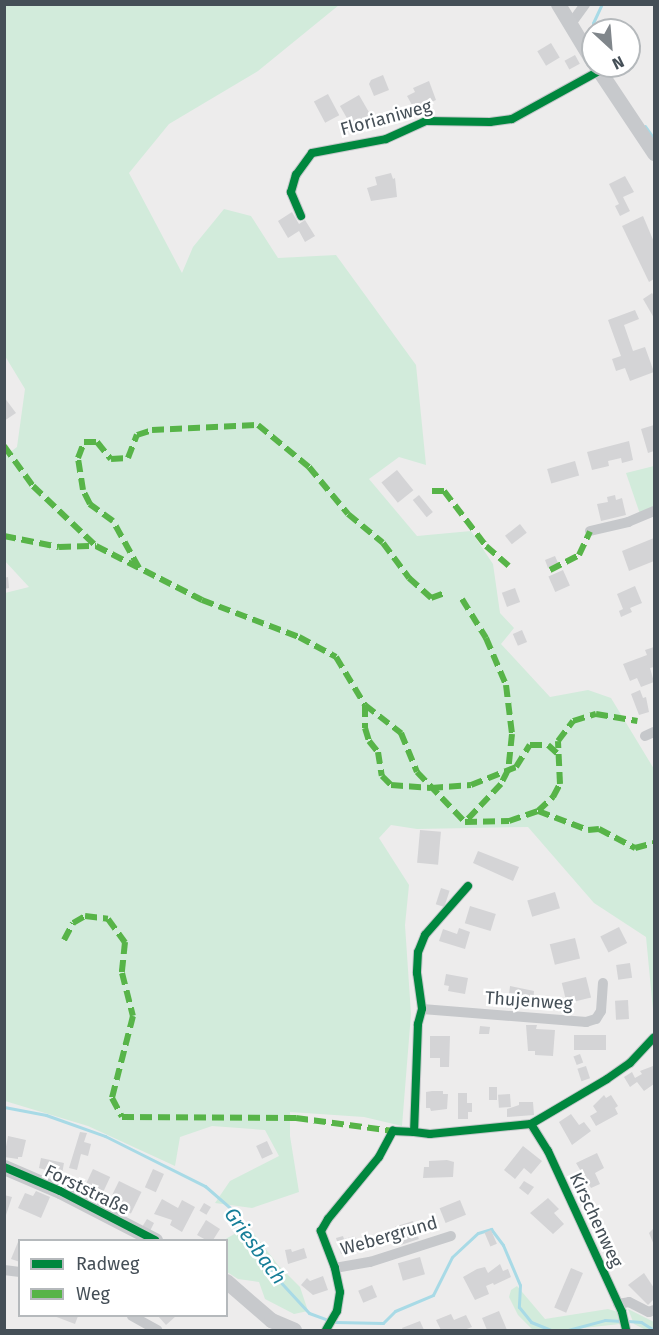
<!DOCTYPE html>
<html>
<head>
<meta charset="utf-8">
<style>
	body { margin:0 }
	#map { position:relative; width:659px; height:1335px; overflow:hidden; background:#edecec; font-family:"Fira Sans",sans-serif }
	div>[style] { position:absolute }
	.green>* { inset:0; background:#d2ebdb }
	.stream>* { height:3px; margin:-1.5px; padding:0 1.5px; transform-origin:1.5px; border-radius:1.5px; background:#a8dae6 }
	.building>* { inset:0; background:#d4d4d6; transform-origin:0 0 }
	.street>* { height:10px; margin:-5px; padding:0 5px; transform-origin:5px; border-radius:5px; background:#c6c8cb }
	.secondary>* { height:15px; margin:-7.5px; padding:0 7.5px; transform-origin:7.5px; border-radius:7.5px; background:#c7c9cc }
	.quiet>* { height:6px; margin-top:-3px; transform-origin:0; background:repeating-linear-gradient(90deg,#57b448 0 12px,transparent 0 18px) }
	.cycleway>* { height:8px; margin:-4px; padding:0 4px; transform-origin:4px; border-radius:4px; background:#00873e }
	span { translate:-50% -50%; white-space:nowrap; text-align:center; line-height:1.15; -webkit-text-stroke:5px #fff; paint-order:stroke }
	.street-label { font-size:18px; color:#454f57 }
	.water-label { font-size:20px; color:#167e98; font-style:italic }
	.frame { position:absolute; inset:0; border:6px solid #454f57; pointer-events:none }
	.legend { position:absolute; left:18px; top:1239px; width:210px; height:78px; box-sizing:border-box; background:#fff; border:2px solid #b5b9bc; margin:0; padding:8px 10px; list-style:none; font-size:18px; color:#454f57 }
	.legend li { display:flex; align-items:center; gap:12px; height:30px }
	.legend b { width:30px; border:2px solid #b5b9bc }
	.north { position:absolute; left:581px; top:18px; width:60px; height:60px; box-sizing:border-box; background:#fff; border:2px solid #b5b9bc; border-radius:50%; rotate:154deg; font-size:16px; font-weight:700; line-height:24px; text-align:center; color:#454f57 }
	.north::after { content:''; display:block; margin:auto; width:21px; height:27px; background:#80868b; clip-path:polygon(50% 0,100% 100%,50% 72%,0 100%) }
</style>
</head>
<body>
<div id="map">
	<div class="green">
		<div style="clip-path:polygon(5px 4px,339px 5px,258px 71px,169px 124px,129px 173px,182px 273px,193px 247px,224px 209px,251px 216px,278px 258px,336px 255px,416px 365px,426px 465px,399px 457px,369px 479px,417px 536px,471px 531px,493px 564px,500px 613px,514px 628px,501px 644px,550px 697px,588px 690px,611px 698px,654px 769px,654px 1020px,646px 937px,594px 903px,528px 827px,417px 829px,391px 825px,379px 838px,409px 885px,405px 925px,411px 1014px,402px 1126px,364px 1117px,290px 1112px,290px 1136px,299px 1192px,252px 1208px,215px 1203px,230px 1181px,279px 1156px,265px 1130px,212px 1126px,180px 1137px,175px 1166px,88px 1126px,5px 1101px,5px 593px,29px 587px,4px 560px,5px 456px,17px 447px,25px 389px,5px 356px)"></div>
		<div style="clip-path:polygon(654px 466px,654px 508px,640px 514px,626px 473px)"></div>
		<div style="clip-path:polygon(248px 1226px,278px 1265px,300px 1287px,308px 1311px,294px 1314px,265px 1299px,259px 1282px,238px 1279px,227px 1272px,226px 1240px,224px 1240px)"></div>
		<div style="clip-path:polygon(517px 1286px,545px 1319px,608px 1309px,618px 1312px,620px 1324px,565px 1330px,533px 1330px,518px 1315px,509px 1297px,511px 1290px)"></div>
		<div style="clip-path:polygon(628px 1309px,654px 1322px,654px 1330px,646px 1330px,634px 1324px)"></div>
	</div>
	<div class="stream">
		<div style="left:594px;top:30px;width:7px;rotate:-98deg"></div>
		<div style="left:593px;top:23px;width:21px;rotate:-65deg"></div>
		<div style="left:645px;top:126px;width:16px;rotate:55deg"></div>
		<div style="left:4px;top:1107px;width:43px;rotate:10.8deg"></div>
		<div style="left:46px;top:1115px;width:63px;rotate:19.6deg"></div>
		<div style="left:105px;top:1136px;width:112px;rotate:26.6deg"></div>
		<div style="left:205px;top:1186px;width:41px;rotate:41.1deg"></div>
		<div style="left:236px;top:1213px;width:55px;rotate:62deg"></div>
		<div style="left:262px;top:1262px;width:69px;rotate:47.3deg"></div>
		<div style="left:309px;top:1313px;width:20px;rotate:20deg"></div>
		<div style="left:628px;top:1321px;width:13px;rotate:4deg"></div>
		<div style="left:641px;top:1322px;width:15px;rotate:32deg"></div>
		<div style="left:335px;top:1322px;width:48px;rotate:1.2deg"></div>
		<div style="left:383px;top:1323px;width:17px;rotate:-45deg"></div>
		<div style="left:395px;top:1311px;width:41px;rotate:-22.8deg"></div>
		<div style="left:433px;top:1295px;width:42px;rotate:-63.4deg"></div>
		<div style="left:452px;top:1257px;width:35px;rotate:-43deg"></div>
		<div style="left:478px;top:1233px;width:14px;rotate:-17deg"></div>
		<div style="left:491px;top:1229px;width:20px;rotate:53deg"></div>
		<div style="left:503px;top:1245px;width:43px;rotate:67deg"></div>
		<div style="left:520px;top:1285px;width:22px;rotate:93deg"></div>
		<div style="left:519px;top:1307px;width:19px;rotate:51deg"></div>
		<div style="left:531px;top:1322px;width:22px;rotate:22deg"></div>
		<div style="left:568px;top:1330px;width:38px;rotate:-15deg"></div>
		<div style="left:605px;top:1320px;width:17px;rotate:3deg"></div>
	</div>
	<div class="building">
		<div style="left:551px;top:43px;width:17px;height:16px;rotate:59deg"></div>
		<div style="left:575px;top:55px;width:10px;height:12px;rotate:61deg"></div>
		<div style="clip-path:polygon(383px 75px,389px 90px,374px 96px,369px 84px,371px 80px)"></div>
		<div style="clip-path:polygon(429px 81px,436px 100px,418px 108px,416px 103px,412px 105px,407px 96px,415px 92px,413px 88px)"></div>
		<div style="left:328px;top:94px;width:24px;height:16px;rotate:62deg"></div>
		<div style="left:359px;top:95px;width:28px;height:22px;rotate:60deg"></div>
		<div style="clip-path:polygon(391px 173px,393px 179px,395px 178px,397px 197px,371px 201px,367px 188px,377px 185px,375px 177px)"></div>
		<div style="clip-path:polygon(625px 176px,634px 192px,623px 197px,630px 211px,620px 216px,615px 206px,619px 204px,609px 184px)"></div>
		<div style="clip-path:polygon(292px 212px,299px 224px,305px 220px,315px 236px,305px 242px,299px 231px,288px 238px,278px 221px)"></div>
		<div style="clip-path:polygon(643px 216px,654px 242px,654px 279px,649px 282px,622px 226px)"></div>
		<div style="clip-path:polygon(652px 293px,654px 296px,654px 318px,643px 299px)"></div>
		<div style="clip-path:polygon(635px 310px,639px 319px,624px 325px,633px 351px,645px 347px,654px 372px,630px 381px,625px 368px,616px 371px,612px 359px,621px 356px,608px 320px)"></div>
		<div style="clip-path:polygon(4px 397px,16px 413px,4px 421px)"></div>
		<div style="clip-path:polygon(654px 425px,654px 451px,648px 453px,641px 429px)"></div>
		<div style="clip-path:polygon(629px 441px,633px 460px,622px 463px,621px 458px,608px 461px,609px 466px,592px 470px,587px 452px)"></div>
		<div style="left:575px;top:461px;width:15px;height:29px;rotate:74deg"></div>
		<div style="left:397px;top:470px;width:26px;height:20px;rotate:51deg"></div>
		<div style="left:419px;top:495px;width:22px;height:8px;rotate:51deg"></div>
		<div style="clip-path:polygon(615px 495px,616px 500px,622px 498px,626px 515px,601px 521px,597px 504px,608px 502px,607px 497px)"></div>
		<div style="left:520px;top:524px;width:11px;height:19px;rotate:52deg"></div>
		<div style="clip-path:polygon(654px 538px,654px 561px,629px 571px,622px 551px)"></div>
		<div style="clip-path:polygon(555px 556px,558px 563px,548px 568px,545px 560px)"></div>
		<div style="left:563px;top:570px;width:17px;height:16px;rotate:66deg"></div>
		<div style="clip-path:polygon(8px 577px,9px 588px,4px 589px,4px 578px)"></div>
		<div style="clip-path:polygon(635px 586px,642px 603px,630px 608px,632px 612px,621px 617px,619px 611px,623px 609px,617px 594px)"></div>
		<div style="left:515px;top:588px;width:15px;height:14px;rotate:70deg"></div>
		<div style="left:522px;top:630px;width:13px;height:10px;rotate:67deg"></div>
		<div style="clip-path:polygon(654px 647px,654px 667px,650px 668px,654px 682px,641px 687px,637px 678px,630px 681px,623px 664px,647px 655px,645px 650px)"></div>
		<div style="clip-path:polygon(640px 690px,643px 698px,646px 697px,649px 712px,639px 715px,631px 694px)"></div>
		<div style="left:420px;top:830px;width:21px;height:33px;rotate:5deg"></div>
		<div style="clip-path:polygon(478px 851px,519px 867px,513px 881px,473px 863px)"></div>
		<div style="left:441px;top:888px;width:9px;height:17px;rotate:18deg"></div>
		<div style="left:555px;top:892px;width:17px;height:29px;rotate:73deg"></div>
		<div style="left:470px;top:906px;width:27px;height:18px;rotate:17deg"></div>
		<div style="left:619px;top:927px;width:18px;height:21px;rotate:63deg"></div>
		<div style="clip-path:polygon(459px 928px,470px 932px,465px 949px,439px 941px,443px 929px,457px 934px)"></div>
		<div style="left:575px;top:938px;width:21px;height:26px;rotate:76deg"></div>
		<div style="left:630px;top:963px;width:15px;height:14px;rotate:82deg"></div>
		<div style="clip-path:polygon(446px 974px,468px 978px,465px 994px,448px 991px,449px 986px,444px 985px)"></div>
		<div style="left:586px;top:977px;width:21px;height:25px;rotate:76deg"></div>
		<div style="clip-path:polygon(510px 986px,534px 991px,533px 1005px,523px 1003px,524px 999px,518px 998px,518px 1004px,508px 1003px)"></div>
		<div style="left:628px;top:1000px;width:19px;height:13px;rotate:87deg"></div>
		<div style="clip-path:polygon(526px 1025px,537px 1025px,536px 1029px,555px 1030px,553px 1056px,535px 1055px,535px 1051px,528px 1051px)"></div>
		<div style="clip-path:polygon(480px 1026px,490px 1027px,489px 1034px,479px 1034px)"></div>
		<div style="left:574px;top:1035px;width:32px;height:15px"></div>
		<div style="clip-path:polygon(430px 1036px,450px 1036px,449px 1067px,440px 1067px,440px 1058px,430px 1058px)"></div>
		<div style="left:580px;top:1054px;width:9px;height:7px;rotate:69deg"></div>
		<div style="left:586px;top:1066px;width:13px;height:9px;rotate:72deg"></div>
		<div style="clip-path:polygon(653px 1066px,654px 1084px,644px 1091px,637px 1082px,630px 1087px,624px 1077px,632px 1072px,635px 1078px,642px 1074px,640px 1071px)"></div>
		<div style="left:489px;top:1087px;width:8px;height:13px"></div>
		<div style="clip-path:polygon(432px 1091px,443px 1091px,443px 1094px,448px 1094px,447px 1109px,431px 1111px,430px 1108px,426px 1108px,426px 1092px)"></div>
		<div style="clip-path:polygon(458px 1093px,467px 1093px,467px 1103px,472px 1103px,472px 1112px,468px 1112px,468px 1119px,458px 1119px)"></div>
		<div style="left:510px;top:1094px;width:13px;height:12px;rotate:86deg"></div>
		<div style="clip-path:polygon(604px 1095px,606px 1098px,611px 1095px,618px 1106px,615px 1108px,618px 1114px,596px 1126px,590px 1116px,597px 1112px,593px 1106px)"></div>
		<div style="clip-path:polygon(519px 1102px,533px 1102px,534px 1115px,507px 1117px,507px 1109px,519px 1105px)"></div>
		<div style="clip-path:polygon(571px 1114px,579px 1125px,584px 1122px,591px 1131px,572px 1145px,559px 1122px)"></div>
		<div style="clip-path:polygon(80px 1132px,87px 1133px,84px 1142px,91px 1144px,88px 1156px,81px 1154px,77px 1170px,69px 1168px)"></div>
		<div style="clip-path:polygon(8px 1136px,26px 1140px,22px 1157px,18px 1157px,18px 1159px,4px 1157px)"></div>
		<div style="left:267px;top:1141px;width:14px;height:12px;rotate:65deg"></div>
		<div style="clip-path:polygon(523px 1146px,542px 1161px,531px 1174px,524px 1168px,515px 1179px,504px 1170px)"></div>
		<div style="clip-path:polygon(597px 1153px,604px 1168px,595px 1173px,600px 1184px,591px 1188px,576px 1163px)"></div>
		<div style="clip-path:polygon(41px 1158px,64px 1163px,62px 1174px,45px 1173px,46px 1170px,39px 1168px)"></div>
		<div style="clip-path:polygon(447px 1160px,454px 1162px,453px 1177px,423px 1178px,424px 1167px,429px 1167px,429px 1161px)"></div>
		<div style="left:93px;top:1169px;width:19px;height:23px;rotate:25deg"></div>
		<div style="left:153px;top:1169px;width:12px;height:20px;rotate:24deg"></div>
		<div style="left:119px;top:1181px;width:25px;height:24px;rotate:26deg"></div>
		<div style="clip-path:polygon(524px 1181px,534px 1187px,528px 1195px,519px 1188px)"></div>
		<div style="clip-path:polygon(36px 1191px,50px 1197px,41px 1218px,18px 1208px,25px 1193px,33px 1196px)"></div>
		<div style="clip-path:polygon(4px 1195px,12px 1197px,5px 1218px,4px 1218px)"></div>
		<div style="clip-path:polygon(548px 1198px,559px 1209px,554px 1213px,564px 1224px,553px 1234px,530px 1213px)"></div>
		<div style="clip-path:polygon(162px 1199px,178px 1208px,182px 1200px,195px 1207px,182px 1232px,170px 1225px,172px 1220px,154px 1214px)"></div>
		<div style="left:460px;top:1200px;width:16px;height:22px;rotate:68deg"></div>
		<div style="left:204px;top:1203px;width:8px;height:9px;rotate:30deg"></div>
		<div style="clip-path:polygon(147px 1219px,154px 1223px,150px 1231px,142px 1227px)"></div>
		<div style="clip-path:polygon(206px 1220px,220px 1229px,213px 1240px,206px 1240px,197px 1235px)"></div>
		<div style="left:413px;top:1221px;width:19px;height:19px;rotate:72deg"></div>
		<div style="clip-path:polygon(654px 1228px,654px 1245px,649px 1233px)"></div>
		<div style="left:491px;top:1230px;width:15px;height:7px;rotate:67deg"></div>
		<div style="clip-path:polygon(343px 1236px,344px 1239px,355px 1236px,357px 1240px,362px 1238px,365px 1247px,347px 1249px,348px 1252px,341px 1254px,336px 1238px)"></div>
		<div style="clip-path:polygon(18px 1242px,20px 1243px,20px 1262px,11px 1259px)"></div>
		<div style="clip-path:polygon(304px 1248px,307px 1258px,288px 1264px,285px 1250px,291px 1249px,292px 1252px)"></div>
		<div style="left:420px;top:1257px;width:18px;height:23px;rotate:74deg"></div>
		<div style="clip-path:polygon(500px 1264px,503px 1271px,508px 1269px,511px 1277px,494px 1285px,493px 1283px,486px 1286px,489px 1294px,475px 1300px,463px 1277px,477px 1269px,485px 1267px,488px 1273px)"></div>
		<div style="left:571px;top:1268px;width:13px;height:43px;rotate:23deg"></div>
		<div style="clip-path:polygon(644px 1273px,654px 1288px,654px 1299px,648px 1305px,628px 1285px)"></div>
		<div style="clip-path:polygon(323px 1276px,328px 1290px,313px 1295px,301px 1285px,307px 1278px,310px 1281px)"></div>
		<div style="left:372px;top:1285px;width:13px;height:15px;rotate:67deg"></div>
		<div style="clip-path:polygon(499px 1311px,507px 1330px,487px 1330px,482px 1318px)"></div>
		<div style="clip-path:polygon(451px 1314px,454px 1320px,466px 1315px,472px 1327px,464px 1330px,441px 1330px,436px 1320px)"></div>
		<div style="clip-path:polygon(54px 1316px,78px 1316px,75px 1324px)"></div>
		<div style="clip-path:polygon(158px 1316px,176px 1316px,166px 1325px)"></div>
		<div style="clip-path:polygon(420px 1321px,424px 1330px,403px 1330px,402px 1328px)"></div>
	</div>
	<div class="street">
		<div style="left:570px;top:25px;width:26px;rotate:-54deg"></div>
		<div style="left:301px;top:216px;width:26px;rotate:-113deg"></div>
		<div style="left:291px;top:192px;width:18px;rotate:-74deg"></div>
		<div style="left:296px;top:175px;width:27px;rotate:-54deg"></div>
		<div style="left:312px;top:153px;width:75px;rotate:-10.7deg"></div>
		<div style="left:386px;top:139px;width:44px;rotate:-24.2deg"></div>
		<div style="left:426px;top:121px;width:64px;rotate:0.9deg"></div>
		<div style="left:490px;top:122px;width:22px;rotate:-8deg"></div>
		<div style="left:512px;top:119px;width:99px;rotate:-28.9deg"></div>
		<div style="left:590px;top:531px;width:39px;rotate:-13deg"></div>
		<div style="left:628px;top:522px;width:28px;rotate:-23deg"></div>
		<div style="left:645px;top:736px;width:10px;rotate:-24deg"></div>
		<div style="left:468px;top:886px;width:65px;rotate:131.3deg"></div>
		<div style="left:425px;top:935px;width:18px;rotate:112deg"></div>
		<div style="left:418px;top:952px;width:21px;rotate:93deg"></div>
		<div style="left:417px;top:973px;width:36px;rotate:82deg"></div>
		<div style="left:422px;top:1009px;width:16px;rotate:105deg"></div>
		<div style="left:418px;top:1024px;width:108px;rotate:92.1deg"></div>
		<div style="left:414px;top:1132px;width:16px;rotate:7deg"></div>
		<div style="left:430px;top:1134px;width:101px;rotate:-5.7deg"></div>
		<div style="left:531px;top:1124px;width:88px;rotate:-30.6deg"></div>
		<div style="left:607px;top:1079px;width:28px;rotate:-35deg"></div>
		<div style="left:630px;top:1063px;width:35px;rotate:-47deg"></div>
		<div style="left:422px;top:1009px;width:165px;rotate:4.5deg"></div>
		<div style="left:586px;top:1022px;width:10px;rotate:-17deg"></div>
		<div style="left:596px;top:1019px;width:9px;rotate:-58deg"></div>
		<div style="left:601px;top:1011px;width:28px;rotate:-86deg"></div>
		<div style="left:531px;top:1124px;width:32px;rotate:58deg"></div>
		<div style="left:548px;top:1151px;width:177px;rotate:65.3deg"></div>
		<div style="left:622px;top:1312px;width:18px;rotate:77deg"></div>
		<div style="left:335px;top:1268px;width:36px;rotate:-10deg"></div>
		<div style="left:370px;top:1262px;width:85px;rotate:-17.8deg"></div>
		<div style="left:4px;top:1270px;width:16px;rotate:7deg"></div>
		<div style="left:618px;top:1304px;width:11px;rotate:-10deg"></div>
		<div style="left:629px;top:1302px;width:22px;rotate:27deg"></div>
		<div style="left:649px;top:1312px;width:5px;rotate:-22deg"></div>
		<div style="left:132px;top:1316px;width:29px;rotate:29deg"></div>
		<div style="left:326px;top:1330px;width:22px;rotate:-60deg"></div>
		<div style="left:337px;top:1311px;width:19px;rotate:-81deg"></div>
		<div style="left:340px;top:1292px;width:25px;rotate:-102deg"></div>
		<div style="left:335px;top:1268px;width:40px;rotate:-111deg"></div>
		<div style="left:321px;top:1231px;width:14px;rotate:-60deg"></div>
		<div style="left:328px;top:1219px;width:80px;rotate:-50.6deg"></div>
		<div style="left:379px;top:1157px;width:30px;rotate:-62deg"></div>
		<div style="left:393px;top:1131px;width:21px;rotate:3deg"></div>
	</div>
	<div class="secondary">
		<div style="left:558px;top:4px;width:68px;rotate:58.9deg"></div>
		<div style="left:596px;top:66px;width:105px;rotate:56.3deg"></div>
		<div style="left:4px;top:1167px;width:61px;rotate:23.2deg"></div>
		<div style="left:60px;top:1191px;width:107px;rotate:27.3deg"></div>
		<div style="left:226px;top:1281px;width:60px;rotate:40.9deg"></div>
		<div style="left:271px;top:1320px;width:25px;rotate:23deg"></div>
	</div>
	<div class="quiet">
		<div style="left:4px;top:446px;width:49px;rotate:54.1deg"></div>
		<div style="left:33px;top:486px;width:87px;rotate:43.6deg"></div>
		<div style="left:96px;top:546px;width:119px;rotate:27deg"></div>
		<div style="left:202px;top:600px;width:104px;rotate:20.9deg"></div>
		<div style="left:299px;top:637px;width:42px;rotate:28.4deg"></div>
		<div style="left:336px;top:657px;width:56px;rotate:58.9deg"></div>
		<div style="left:365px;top:705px;width:46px;rotate:37.9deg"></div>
		<div style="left:401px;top:733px;width:42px;rotate:67.7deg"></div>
		<div style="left:417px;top:772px;width:69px;rotate:46.2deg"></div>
		<div style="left:465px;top:822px;width:44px;rotate:-1.3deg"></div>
		<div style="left:509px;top:821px;width:31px;rotate:-19deg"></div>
		<div style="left:538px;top:811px;width:53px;rotate:20.8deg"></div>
		<div style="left:588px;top:830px;width:11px;rotate:-5deg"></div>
		<div style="left:599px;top:829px;width:41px;rotate:27.8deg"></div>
		<div style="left:635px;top:848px;width:20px;rotate:-15deg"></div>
		<div style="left:432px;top:491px;width:12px"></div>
		<div style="left:444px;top:491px;width:69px;rotate:52.6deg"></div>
		<div style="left:486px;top:546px;width:30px;rotate:41deg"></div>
		<div style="left:4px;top:536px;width:56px;rotate:11.3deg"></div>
		<div style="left:59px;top:547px;width:37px;rotate:-2deg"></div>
		<div style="left:139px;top:568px;width:54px;rotate:-119deg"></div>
		<div style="left:113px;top:521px;width:29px;rotate:-144deg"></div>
		<div style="left:90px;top:504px;width:16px;rotate:-117deg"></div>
		<div style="left:83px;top:490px;width:32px;rotate:-99deg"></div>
		<div style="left:78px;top:458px;width:17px;rotate:-69deg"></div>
		<div style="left:84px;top:442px;width:13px"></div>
		<div style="left:97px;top:442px;width:22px;rotate:51deg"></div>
		<div style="left:111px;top:459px;width:17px;rotate:-3deg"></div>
		<div style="left:128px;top:458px;width:25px;rotate:-69deg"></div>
		<div style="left:137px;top:435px;width:16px;rotate:-18deg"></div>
		<div style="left:152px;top:430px;width:106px;rotate:-2.7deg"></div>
		<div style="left:258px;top:425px;width:66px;rotate:39.5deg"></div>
		<div style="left:309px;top:467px;width:61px;rotate:50.3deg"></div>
		<div style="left:348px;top:514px;width:45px;rotate:39.6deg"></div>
		<div style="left:383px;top:543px;width:44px;rotate:53.4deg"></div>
		<div style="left:409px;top:578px;width:30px;rotate:42deg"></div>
		<div style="left:431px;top:598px;width:15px;rotate:-20deg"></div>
		<div style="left:550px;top:570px;width:33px;rotate:-27deg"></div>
		<div style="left:579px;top:555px;width:26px;rotate:-65deg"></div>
		<div style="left:462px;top:599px;width:46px;rotate:58.4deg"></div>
		<div style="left:486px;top:638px;width:51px;rotate:66.9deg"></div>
		<div style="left:506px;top:685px;width:49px;rotate:83deg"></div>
		<div style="left:512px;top:734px;width:36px;rotate:96deg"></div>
		<div style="left:508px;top:770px;width:16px;rotate:117deg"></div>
		<div style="left:501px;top:784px;width:52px;rotate:133.5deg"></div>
		<div style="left:365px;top:705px;width:23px;rotate:90deg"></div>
		<div style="left:365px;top:728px;width:14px;rotate:73deg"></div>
		<div style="left:369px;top:741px;width:14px;rotate:51deg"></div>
		<div style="left:378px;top:752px;width:24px;rotate:81deg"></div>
		<div style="left:382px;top:776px;width:13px;rotate:45deg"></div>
		<div style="left:391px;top:785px;width:40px;rotate:4.3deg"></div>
		<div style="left:431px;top:788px;width:40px;rotate:-4.3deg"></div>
		<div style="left:471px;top:785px;width:48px;rotate:-21.8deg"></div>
		<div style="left:516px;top:767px;width:26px;rotate:-58deg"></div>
		<div style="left:530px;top:745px;width:18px"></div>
		<div style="left:548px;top:745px;width:13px;rotate:42deg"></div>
		<div style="left:538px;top:811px;width:21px;rotate:-43deg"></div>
		<div style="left:553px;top:797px;width:15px;rotate:-62deg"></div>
		<div style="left:560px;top:784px;width:43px;rotate:-92.7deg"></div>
		<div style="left:558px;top:741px;width:25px;rotate:-53deg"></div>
		<div style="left:573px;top:721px;width:24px;rotate:-17deg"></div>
		<div style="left:596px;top:714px;width:42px;rotate:9.7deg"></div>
		<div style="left:64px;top:940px;width:19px;rotate:-62deg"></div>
		<div style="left:73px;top:923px;width:14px;rotate:-30deg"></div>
		<div style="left:85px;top:916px;width:23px;rotate:7deg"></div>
		<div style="left:108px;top:919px;width:29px;rotate:54deg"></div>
		<div style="left:125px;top:942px;width:31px;rotate:96deg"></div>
		<div style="left:122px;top:973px;width:44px;rotate:75.7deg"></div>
		<div style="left:133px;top:1016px;width:85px;rotate:104.4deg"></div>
		<div style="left:112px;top:1098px;width:21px;rotate:62deg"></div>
		<div style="left:122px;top:1117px;width:174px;rotate:0.3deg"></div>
		<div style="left:296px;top:1118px;width:98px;rotate:7.6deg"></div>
	</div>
	<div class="cycleway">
		<div style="left:301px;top:216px;width:26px;rotate:-113deg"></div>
		<div style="left:291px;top:192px;width:18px;rotate:-74deg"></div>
		<div style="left:296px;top:175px;width:27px;rotate:-54deg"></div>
		<div style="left:312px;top:153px;width:75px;rotate:-10.7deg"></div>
		<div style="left:386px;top:139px;width:44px;rotate:-24.2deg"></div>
		<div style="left:426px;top:121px;width:64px;rotate:0.9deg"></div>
		<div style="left:490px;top:122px;width:22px;rotate:-8deg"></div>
		<div style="left:512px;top:119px;width:99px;rotate:-28.9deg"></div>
		<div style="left:468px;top:886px;width:65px;rotate:131.3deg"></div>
		<div style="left:425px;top:935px;width:18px;rotate:112deg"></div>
		<div style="left:418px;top:952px;width:21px;rotate:93deg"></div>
		<div style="left:417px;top:973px;width:36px;rotate:82deg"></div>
		<div style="left:422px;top:1009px;width:16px;rotate:105deg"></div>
		<div style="left:418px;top:1024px;width:108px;rotate:92.1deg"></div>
		<div style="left:414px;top:1132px;width:16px;rotate:7deg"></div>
		<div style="left:430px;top:1134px;width:101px;rotate:-5.7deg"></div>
		<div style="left:531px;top:1124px;width:88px;rotate:-30.6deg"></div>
		<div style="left:607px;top:1079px;width:28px;rotate:-35deg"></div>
		<div style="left:630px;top:1063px;width:35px;rotate:-47deg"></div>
		<div style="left:531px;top:1124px;width:32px;rotate:58deg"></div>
		<div style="left:548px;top:1151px;width:177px;rotate:65.3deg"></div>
		<div style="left:622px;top:1312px;width:18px;rotate:77deg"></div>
		<div style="left:4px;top:1167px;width:61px;rotate:23.2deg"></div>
		<div style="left:60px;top:1191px;width:107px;rotate:27.3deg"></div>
		<div style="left:326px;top:1330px;width:22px;rotate:-60deg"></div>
		<div style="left:337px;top:1311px;width:19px;rotate:-81deg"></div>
		<div style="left:340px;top:1292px;width:25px;rotate:-102deg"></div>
		<div style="left:335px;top:1268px;width:40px;rotate:-111deg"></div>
		<div style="left:321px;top:1231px;width:14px;rotate:-60deg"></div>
		<div style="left:328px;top:1219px;width:80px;rotate:-50.6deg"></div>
		<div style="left:379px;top:1157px;width:30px;rotate:-62deg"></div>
		<div style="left:393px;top:1131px;width:21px;rotate:3deg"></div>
	</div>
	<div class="street-label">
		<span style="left:386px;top:118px;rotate:-15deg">Florianiweg</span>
		<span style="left:529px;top:1001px;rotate:4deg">Thujenweg</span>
		<span style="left:87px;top:1190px;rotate:26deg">Forststraße</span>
		<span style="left:596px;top:1220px;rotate:65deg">Kirschenweg</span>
		<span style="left:389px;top:1236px;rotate:-16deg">Webergrund</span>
	</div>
	<div class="water-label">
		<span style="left:255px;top:1246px;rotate:54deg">Griesbach</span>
	</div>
	<div class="frame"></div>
	<ul class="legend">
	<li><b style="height:8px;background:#00873e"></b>Radweg</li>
	<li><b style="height:8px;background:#57b448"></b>Weg</li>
	</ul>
	<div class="north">N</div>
</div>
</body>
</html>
